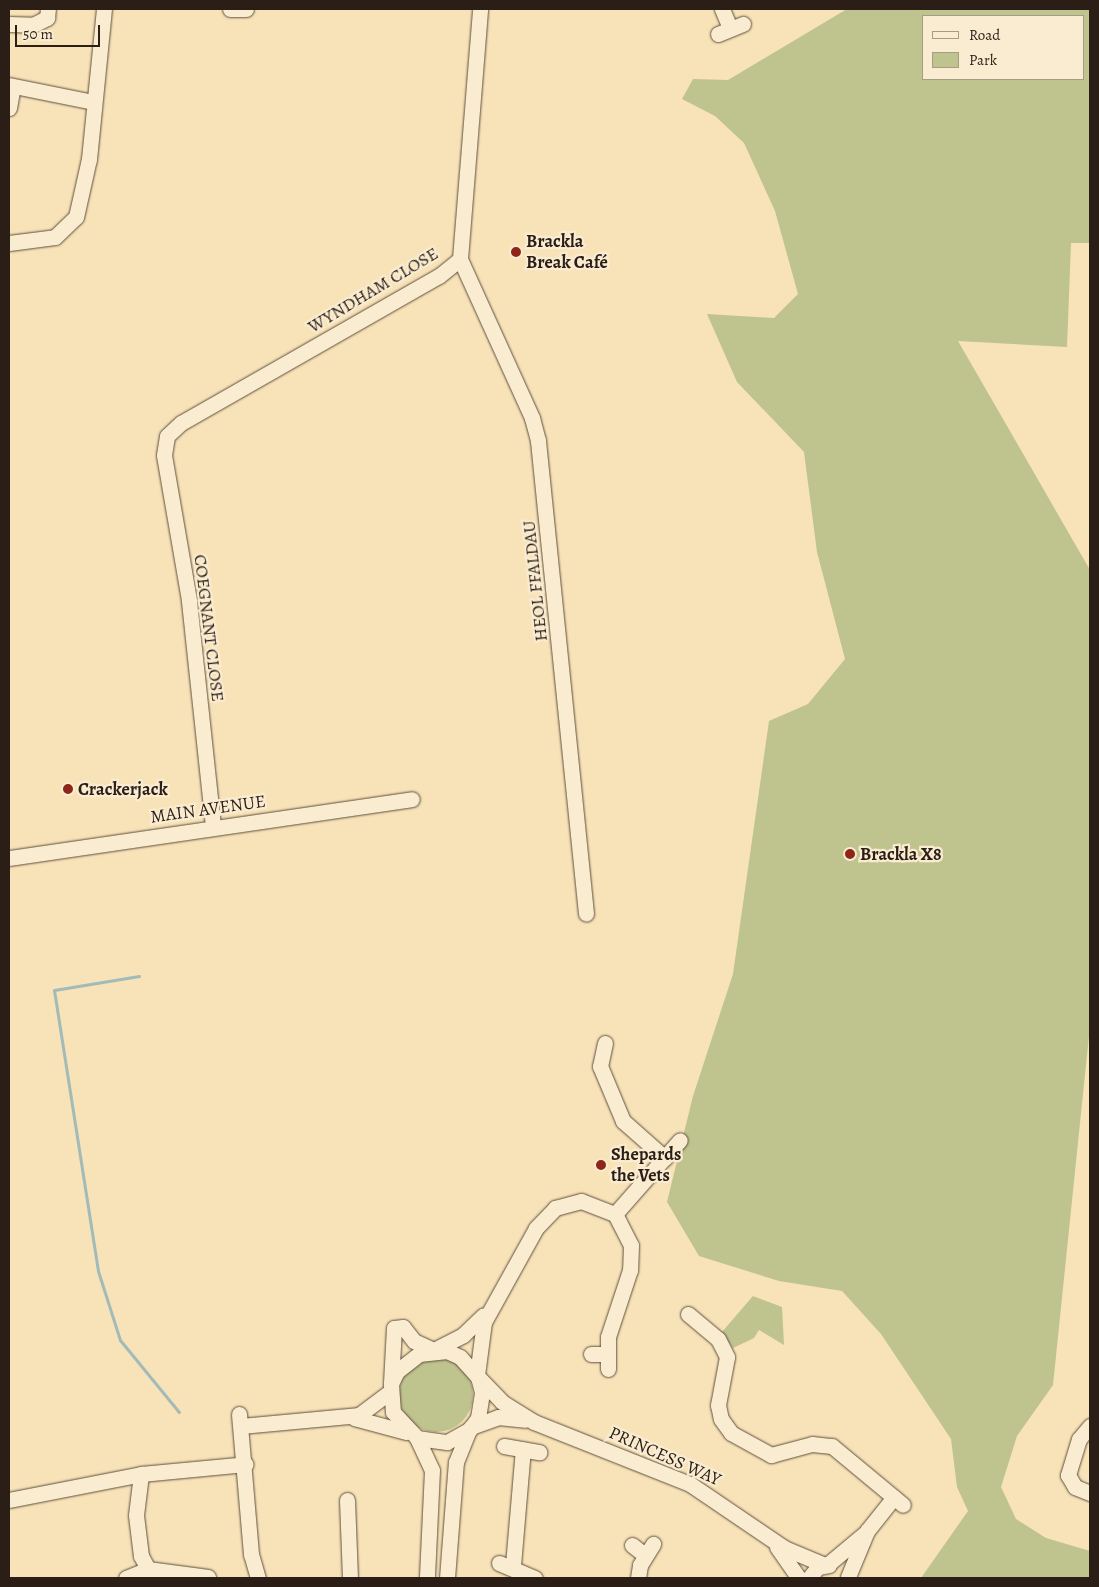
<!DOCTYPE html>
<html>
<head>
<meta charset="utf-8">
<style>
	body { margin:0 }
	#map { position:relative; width:1099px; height:1587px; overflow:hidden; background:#f8e2b7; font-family:Alegreya,serif }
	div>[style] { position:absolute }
	.green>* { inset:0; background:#bfc38d }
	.round { border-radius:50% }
	.stream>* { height:3px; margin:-1.5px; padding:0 1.5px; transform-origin:1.5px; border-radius:1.5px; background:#a2bbb9 }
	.roads { filter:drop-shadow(0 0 1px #5e4f3f) drop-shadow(0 0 1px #5e4f3f) }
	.minor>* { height:15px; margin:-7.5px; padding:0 7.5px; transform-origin:7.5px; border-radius:7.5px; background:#faecd0 }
	.dots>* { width:14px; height:14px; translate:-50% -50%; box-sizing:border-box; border:2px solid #faecd0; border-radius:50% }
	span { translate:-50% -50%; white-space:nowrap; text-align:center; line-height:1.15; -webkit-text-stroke:4.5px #faecd0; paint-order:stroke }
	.poi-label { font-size:18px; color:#2a1e17; font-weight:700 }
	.left { translate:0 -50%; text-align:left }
	.street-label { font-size:18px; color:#2a1e17 }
	.frame { position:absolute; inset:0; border:10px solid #2a1e17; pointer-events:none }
	.legend { position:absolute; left:922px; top:15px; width:162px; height:65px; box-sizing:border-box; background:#faecd0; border:1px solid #a79a86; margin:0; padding:6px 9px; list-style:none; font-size:15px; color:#2a1e17 }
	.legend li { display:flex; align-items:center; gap:10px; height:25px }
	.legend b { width:25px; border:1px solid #a79a86 }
	.scale { position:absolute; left:15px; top:25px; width:85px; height:22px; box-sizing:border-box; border:2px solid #2a1e17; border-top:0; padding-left:6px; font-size:15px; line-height:18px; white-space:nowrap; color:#2a1e17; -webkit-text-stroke:4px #faecd0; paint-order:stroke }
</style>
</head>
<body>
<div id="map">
	<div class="green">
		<div style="clip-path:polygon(evenodd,847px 9px,1090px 9px,1090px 243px,1071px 243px,1067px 347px,958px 341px,1090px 570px,1090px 1026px,1053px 1385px,1017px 1436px,1001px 1487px,1016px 1519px,1046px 1538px,1090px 1551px,1090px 1578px,921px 1578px,968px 1511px,957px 1487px,951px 1439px,881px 1334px,842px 1291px,779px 1281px,699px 1256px,667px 1202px,693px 1096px,733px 974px,769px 721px,808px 704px,845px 659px,817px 552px,804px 452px,737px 382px,707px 314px,774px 318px,798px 294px,775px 211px,744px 143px,715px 116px,682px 99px,693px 79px,728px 80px,847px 9px,923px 16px,1083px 16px,1083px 79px,923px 79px,923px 16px)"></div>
		<div style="clip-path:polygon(753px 1296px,782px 1307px,784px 1345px,759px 1330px,754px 1338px,733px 1348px,722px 1332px)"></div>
		<div class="round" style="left:399px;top:1358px;width:74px;height:74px"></div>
	</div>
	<div class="stream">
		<div style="left:139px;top:976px;width:86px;rotate:170.6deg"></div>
		<div style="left:54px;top:990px;width:284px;rotate:81.1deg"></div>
		<div style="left:98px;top:1271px;width:72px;rotate:72.3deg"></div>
		<div style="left:120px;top:1340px;width:93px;rotate:50.7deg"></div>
	</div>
	<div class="roads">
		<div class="minor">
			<div style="left:230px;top:9px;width:16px"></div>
			<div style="left:722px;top:9px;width:21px;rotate:67deg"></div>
			<div style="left:9px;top:24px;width:24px;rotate:2deg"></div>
			<div style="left:33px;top:25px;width:16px;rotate:-27deg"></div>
			<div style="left:47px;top:18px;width:9px;rotate:-84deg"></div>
			<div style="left:718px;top:34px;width:27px;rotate:-22deg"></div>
			<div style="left:9px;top:85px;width:86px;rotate:11.4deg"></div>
			<div style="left:9px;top:108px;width:22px;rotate:-80deg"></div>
			<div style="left:9px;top:243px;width:46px;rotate:-7.4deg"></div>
			<div style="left:55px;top:237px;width:29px;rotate:-44deg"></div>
			<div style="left:76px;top:217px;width:59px;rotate:-77.4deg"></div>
			<div style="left:89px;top:159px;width:151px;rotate:-84.3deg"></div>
			<div style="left:460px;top:259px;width:175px;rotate:65.6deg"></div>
			<div style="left:532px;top:418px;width:24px;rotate:75deg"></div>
			<div style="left:538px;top:441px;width:475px;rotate:84.2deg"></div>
			<div style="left:213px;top:826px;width:227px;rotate:-96.1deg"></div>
			<div style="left:189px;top:600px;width:147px;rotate:-99.8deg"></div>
			<div style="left:164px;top:455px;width:19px;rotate:-81deg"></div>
			<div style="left:167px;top:436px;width:19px;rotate:-43deg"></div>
			<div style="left:181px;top:423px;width:297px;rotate:-29.7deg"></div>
			<div style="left:439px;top:276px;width:27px;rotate:-39deg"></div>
			<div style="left:460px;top:259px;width:251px;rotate:-85.4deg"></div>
			<div style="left:9px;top:858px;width:407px;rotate:-8.3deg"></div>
			<div style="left:605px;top:1043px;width:24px;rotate:102deg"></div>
			<div style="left:600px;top:1066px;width:60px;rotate:67.3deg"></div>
			<div style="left:623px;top:1121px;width:56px;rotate:41.4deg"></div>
			<div style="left:615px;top:1214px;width:98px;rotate:-48.7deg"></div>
			<div style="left:688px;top:1314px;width:39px;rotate:40deg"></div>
			<div style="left:718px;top:1339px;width:20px;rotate:63deg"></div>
			<div style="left:727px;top:1357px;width:49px;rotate:100.6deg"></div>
			<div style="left:718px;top:1405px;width:14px;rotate:78deg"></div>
			<div style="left:721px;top:1419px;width:17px;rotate:54deg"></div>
			<div style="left:731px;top:1433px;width:46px;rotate:28.8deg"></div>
			<div style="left:771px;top:1455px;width:42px;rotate:-15deg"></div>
			<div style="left:812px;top:1444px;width:20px;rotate:6deg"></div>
			<div style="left:832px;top:1446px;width:92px;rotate:39.7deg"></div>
			<div style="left:434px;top:1350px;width:33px;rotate:-27deg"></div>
			<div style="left:463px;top:1335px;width:28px;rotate:-44deg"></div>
			<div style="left:591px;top:1354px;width:17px"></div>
			<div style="left:477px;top:1375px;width:53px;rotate:-82.5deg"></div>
			<div style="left:484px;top:1322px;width:107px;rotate:-61deg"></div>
			<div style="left:536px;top:1228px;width:28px;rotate:-46deg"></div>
			<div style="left:555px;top:1208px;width:27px;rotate:-15deg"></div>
			<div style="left:581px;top:1201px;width:36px;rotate:21deg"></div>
			<div style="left:615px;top:1214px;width:35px;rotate:63deg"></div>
			<div style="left:631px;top:1245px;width:25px;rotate:92deg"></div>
			<div style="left:630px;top:1270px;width:71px;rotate:108.2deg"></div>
			<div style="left:608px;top:1337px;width:32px;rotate:90deg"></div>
			<div style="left:480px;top:1379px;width:32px;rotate:46deg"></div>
			<div style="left:502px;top:1402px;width:38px;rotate:32deg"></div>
			<div style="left:534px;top:1422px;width:168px;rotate:21.7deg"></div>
			<div style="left:690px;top:1484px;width:114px;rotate:34.2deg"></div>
			<div style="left:784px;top:1548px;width:44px;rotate:22.5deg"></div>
			<div style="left:391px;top:1383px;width:55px;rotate:-86.9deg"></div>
			<div style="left:394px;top:1328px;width:9px;rotate:-6deg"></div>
			<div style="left:403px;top:1327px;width:18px;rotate:52deg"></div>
			<div style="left:414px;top:1341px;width:21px;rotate:25deg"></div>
			<div style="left:239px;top:1414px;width:141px;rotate:85.1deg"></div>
			<div style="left:251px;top:1554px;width:25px;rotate:74deg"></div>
			<div style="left:354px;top:1418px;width:54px;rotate:15.1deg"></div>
			<div style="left:241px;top:1426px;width:119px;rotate:-5.3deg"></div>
			<div style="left:359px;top:1415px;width:40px;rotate:-37deg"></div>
			<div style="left:1090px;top:1426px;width:17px;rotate:130deg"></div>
			<div style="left:1079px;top:1439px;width:38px;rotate:107deg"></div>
			<div style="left:1068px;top:1475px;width:14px;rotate:60deg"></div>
			<div style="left:1075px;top:1487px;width:16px;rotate:22deg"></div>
			<div style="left:471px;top:1427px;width:29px;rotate:-20deg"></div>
			<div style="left:498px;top:1417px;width:27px;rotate:6deg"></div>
			<div style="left:417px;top:1438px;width:30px;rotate:8deg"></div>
			<div style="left:447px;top:1442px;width:26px;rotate:-29deg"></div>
			<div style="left:470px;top:1429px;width:14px;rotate:-54deg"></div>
			<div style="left:478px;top:1418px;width:26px;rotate:-81deg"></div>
			<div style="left:482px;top:1392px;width:16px;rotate:-105deg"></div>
			<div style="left:478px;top:1377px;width:27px;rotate:-132deg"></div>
			<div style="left:460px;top:1357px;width:14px;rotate:-155deg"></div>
			<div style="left:447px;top:1351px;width:28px;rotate:174deg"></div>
			<div style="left:419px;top:1354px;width:28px;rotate:142deg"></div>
			<div style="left:397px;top:1371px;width:14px;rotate:115deg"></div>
			<div style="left:391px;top:1384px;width:28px;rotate:86deg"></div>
			<div style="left:393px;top:1412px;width:35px;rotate:47deg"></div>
			<div style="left:417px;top:1438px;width:35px;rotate:65deg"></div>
			<div style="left:432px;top:1470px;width:108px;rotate:92.7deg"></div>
			<div style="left:504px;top:1446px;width:36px;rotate:10deg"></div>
			<div style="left:9px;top:1500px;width:135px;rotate:-11.1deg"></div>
			<div style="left:347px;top:1500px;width:78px;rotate:87.8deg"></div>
			<div style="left:632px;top:1545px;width:16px;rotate:38deg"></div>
			<div style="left:777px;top:1547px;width:38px;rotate:55deg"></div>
			<div style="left:499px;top:1563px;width:39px;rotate:23deg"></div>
			<div style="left:513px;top:1565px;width:116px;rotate:-85.1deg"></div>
			<div style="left:827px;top:1565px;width:48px;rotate:-40deg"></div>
			<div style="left:208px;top:1577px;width:61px;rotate:-172.4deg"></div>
			<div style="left:148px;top:1569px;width:15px;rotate:-118deg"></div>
			<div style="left:141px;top:1556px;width:41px;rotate:-97deg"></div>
			<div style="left:136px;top:1515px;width:41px;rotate:-83deg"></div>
			<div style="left:141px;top:1474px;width:105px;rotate:-5.4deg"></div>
			<div style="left:848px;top:1577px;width:50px;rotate:-67.6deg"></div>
			<div style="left:867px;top:1531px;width:43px;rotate:-51.5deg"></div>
			<div style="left:126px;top:1578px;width:24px;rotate:-22deg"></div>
			<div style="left:447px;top:1578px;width:116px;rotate:-85.6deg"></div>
			<div style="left:456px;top:1462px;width:35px;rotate:-68deg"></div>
			<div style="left:638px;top:1578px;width:13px;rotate:-81deg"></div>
			<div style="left:640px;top:1565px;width:25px;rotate:-58deg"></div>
			<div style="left:809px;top:1578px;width:14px;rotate:-51deg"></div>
			<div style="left:818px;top:1567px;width:11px;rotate:-10deg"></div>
		</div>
	</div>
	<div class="dots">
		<div style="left:516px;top:252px;background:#8f2418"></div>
		<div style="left:68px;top:789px;background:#8f2418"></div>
		<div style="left:850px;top:854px;background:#8f2418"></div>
		<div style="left:601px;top:1165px;background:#8f2418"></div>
	</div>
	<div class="poi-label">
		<span class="left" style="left:526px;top:252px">Brackla<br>Break Café</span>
		<span class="left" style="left:78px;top:789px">Crackerjack</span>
		<span class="left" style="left:860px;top:854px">Brackla X8</span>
		<span class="left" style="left:611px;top:1165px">Shepards<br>the Vets</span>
	</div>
	<div class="street-label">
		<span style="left:373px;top:290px;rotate:-31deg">WYNDHAM CLOSE</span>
		<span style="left:535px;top:581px;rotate:-96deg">HEOL FFALDAU</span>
		<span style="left:209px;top:628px;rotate:83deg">COEGNANT CLOSE</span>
		<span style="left:208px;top:809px;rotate:-8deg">MAIN AVENUE</span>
		<span style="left:665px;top:1456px;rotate:24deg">PRINCESS WAY</span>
	</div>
	<div class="frame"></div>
	<ul class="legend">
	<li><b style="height:6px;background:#faecd0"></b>Road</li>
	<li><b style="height:14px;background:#bfc38d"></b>Park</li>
	</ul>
	<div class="scale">50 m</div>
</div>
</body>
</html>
